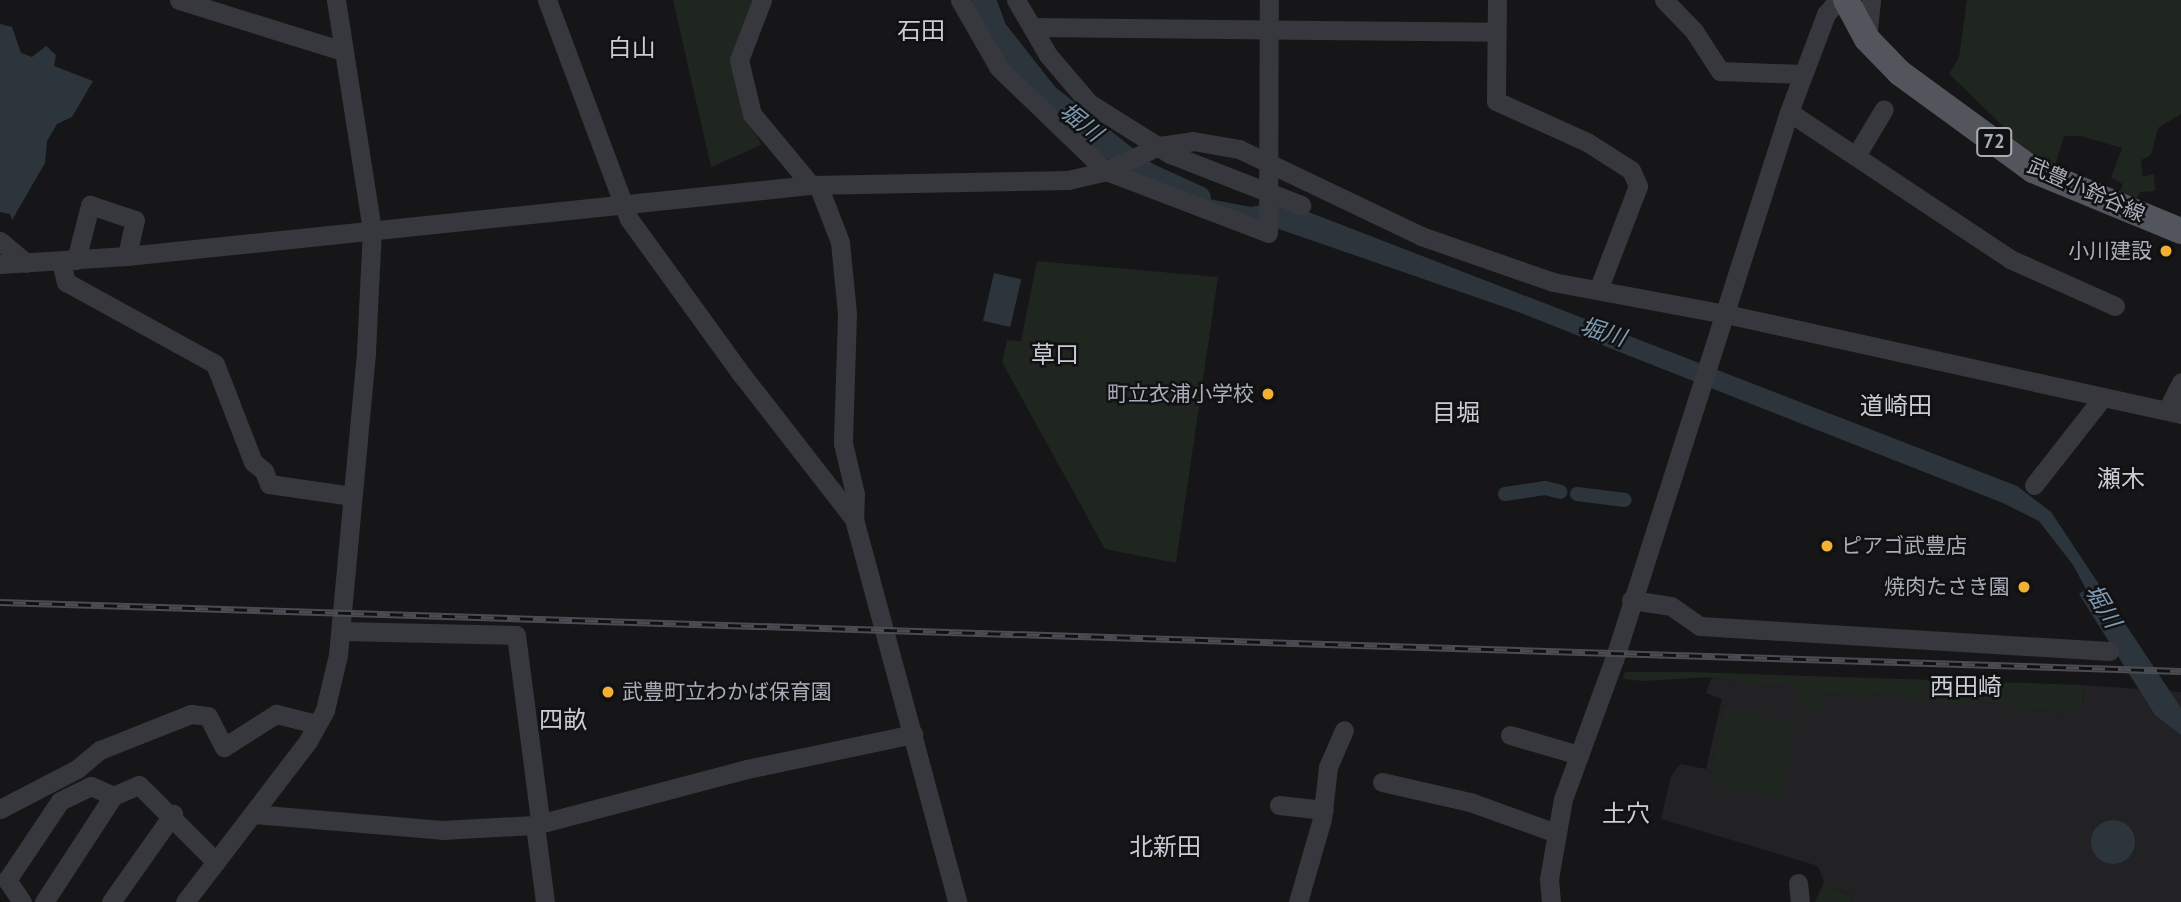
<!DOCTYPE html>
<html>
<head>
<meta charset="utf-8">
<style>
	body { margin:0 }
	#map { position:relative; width:2181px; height:902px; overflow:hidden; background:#161618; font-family:"PT Sans","Noto Sans JP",sans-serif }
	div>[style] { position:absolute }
	.built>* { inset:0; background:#222225 }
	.green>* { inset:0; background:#1e261f; transform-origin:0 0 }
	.water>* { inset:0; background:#2c353c; transform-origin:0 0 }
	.round { border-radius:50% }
	.canal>* { height:14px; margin:-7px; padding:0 7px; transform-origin:7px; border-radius:7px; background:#2c353c }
	.river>* { height:24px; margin:-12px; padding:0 12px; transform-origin:12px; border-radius:12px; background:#2c353c }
	.minor>* { height:19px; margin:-9.5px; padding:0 9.5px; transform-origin:9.5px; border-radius:9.5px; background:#37383d }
	.major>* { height:26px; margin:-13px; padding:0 13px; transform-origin:13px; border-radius:13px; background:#53555c }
	.rail>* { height:7px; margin-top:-3.5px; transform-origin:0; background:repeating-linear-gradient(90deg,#111113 0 13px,#4a4c52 0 26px); box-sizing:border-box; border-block:2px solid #4a4c52 }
	.dots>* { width:19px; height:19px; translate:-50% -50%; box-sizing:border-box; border:4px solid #111113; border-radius:50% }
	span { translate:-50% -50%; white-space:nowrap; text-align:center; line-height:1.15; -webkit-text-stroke:5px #111113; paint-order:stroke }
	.shield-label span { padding:2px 5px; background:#111113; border:2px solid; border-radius:5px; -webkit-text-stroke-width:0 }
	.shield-label { font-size:19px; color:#a8adb8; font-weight:700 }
	.street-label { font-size:21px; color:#a8adb8 }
	.poi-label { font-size:21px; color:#a8adb8 }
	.right { translate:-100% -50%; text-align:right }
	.left { translate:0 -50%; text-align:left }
	.water-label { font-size:23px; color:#7f9bb3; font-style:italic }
	.quarter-label { font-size:24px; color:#c9ccd4 }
</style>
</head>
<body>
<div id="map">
	<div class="built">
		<div style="clip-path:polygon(1712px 677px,1779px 688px,1783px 681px,1795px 684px,1799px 707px,1822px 693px,1868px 699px,1887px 689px,2065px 713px,2082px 704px,2084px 685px,2181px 692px,2181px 902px,1851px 902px,1853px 897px,1824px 882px,1818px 866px,1661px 819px,1671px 776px,1680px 764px,1706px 769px,1722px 699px,1706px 693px)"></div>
	</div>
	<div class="green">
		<div style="clip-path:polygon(673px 0,754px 0,733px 71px,761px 145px,711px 167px)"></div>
		<div style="clip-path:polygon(1967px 0,2181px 0,2181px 114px,2158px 128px,2151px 155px,2141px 160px,2143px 177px,2154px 174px,2155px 191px,2140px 192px,2134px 203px,2118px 197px,2123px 184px,2111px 178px,2122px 148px,2081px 136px,2064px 136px,2054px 169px,1999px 137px,2004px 127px,1949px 74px,1959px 57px)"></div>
		<div style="clip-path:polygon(1037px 261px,1218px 277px,1176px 563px,1105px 549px,1002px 362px,1007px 340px,1021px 341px)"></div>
		<div style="clip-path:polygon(1625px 672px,1690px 672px,2084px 685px,2082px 704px,2065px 713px,1982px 702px,1972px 706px,1905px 699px,1887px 689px,1868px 699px,1822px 693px,1816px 712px,1799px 707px,1795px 685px,1783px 681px,1779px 688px,1712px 677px,1643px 681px,1623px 679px)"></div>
		<div style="left:1725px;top:709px;width:73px;height:76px;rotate:12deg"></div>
		<div style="clip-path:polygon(1824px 882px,1854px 898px,1851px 902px,1815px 902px)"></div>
	</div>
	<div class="water">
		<div style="clip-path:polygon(0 24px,12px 27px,21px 53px,32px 57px,46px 46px,56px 55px,54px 66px,93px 81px,72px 117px,57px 124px,47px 141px,45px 163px,12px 220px,10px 214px,0 212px)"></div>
		<div style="clip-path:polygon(1172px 192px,1251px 207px,1280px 201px,2017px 486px,2051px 512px,2181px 708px,2181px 735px,2155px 715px,2079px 594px,2086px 589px,2073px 565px,2039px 521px,2003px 503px,1513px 310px)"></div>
		<div style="left:994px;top:273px;width:28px;height:49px;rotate:13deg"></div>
		<div class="round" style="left:2091px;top:820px;width:44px;height:44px"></div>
	</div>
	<div class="canal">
		<div style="left:1505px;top:494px;width:40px;rotate:-8.5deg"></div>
		<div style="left:1545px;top:488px;width:16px;rotate:14deg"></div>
		<div style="left:1577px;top:494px;width:48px;rotate:7.1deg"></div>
	</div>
	<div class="river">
		<div style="left:984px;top:0;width:32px;rotate:70deg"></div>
		<div style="left:995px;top:30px;width:84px;rotate:51.8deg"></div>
		<div style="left:1047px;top:96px;width:126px;rotate:38.2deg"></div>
		<div style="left:1146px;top:174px;width:58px;rotate:24.4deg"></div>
	</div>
	<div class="minor">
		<div style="left:179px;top:0;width:172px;rotate:17.3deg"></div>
		<div style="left:547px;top:0;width:234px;rotate:69.5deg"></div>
		<div style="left:629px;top:219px;width:193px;rotate:54.1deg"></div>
		<div style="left:742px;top:375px;width:182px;rotate:52.1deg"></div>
		<div style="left:762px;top:0;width:64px;rotate:111deg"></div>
		<div style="left:739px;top:60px;width:56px;rotate:76.5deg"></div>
		<div style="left:752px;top:114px;width:92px;rotate:50.3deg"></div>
		<div style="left:960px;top:0;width:78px;rotate:60.2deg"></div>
		<div style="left:999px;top:68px;width:149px;rotate:43.9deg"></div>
		<div style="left:1106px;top:171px;width:173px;rotate:20.9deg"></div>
		<div style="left:1268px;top:233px;width:233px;rotate:-89.8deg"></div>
		<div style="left:1016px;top:0;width:64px;rotate:59.8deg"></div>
		<div style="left:1048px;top:55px;width:63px;rotate:49.5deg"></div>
		<div style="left:1089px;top:103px;width:96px;rotate:32.2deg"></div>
		<div style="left:1170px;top:154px;width:141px;rotate:21.3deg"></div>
		<div style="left:1497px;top:0;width:101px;rotate:90.6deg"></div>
		<div style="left:1496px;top:101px;width:100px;rotate:24.3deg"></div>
		<div style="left:1587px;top:142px;width:52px;rotate:32.5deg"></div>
		<div style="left:1631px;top:170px;width:17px;rotate:66deg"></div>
		<div style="left:1638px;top:186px;width:111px;rotate:111deg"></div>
		<div style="left:1664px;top:0;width:43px;rotate:45.9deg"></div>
		<div style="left:1694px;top:31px;width:48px;rotate:57deg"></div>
		<div style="left:1720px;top:71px;width:83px;rotate:2.1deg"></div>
		<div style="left:1032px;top:27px;width:464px;rotate:0.6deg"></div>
		<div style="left:1867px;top:39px;width:39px;rotate:-84deg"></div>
		<div style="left:1789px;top:112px;width:265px;rotate:33.6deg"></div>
		<div style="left:2010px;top:259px;width:115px;rotate:24.1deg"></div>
		<div style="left:1857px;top:154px;width:52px;rotate:-59deg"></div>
		<div style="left:818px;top:185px;width:61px;rotate:68.9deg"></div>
		<div style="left:840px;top:242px;width:72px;rotate:84.4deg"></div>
		<div style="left:847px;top:314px;width:129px;rotate:91.8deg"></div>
		<div style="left:843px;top:443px;width:52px;rotate:76.8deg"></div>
		<div style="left:855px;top:494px;width:25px;rotate:92deg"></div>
		<div style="left:854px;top:519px;width:397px;rotate:74.9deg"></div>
		<div style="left:0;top:241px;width:34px;rotate:40deg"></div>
		<div style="left:76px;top:260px;width:57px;rotate:-75.7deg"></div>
		<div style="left:90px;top:205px;width:47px;rotate:18.4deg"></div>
		<div style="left:135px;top:220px;width:37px;rotate:103deg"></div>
		<div style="left:61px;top:261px;width:22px;rotate:77deg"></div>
		<div style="left:66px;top:282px;width:170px;rotate:28.8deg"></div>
		<div style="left:215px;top:364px;width:105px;rotate:68.8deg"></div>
		<div style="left:253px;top:462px;width:14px;rotate:39deg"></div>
		<div style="left:264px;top:471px;width:14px;rotate:69deg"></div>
		<div style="left:269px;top:484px;width:84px;rotate:8.2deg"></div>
		<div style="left:0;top:264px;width:127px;rotate:-3.6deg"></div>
		<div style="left:127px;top:256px;width:688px;rotate:-5.93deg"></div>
		<div style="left:811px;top:185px;width:257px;rotate:-1.1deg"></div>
		<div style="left:1068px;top:180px;width:39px;rotate:-13deg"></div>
		<div style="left:1106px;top:171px;width:59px;rotate:-25.3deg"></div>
		<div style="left:1159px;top:146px;width:34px;rotate:-8deg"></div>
		<div style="left:1193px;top:141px;width:47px;rotate:9.9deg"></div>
		<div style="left:1239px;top:149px;width:202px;rotate:25.5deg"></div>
		<div style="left:1421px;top:236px;width:140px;rotate:19.2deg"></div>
		<div style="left:1553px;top:282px;width:176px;rotate:10.5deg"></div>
		<div style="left:1726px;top:314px;width:466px;rotate:12.4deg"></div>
		<div style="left:2167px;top:410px;width:31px;rotate:-63deg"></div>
		<div style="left:2034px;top:485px;width:112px;rotate:-51.9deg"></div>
		<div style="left:1631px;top:600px;width:40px;rotate:8.5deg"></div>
		<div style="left:1671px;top:606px;width:35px;rotate:35deg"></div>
		<div style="left:1700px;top:626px;width:410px;rotate:3.5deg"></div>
		<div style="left:341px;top:631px;width:175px;rotate:1.3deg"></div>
		<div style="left:516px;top:635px;width:187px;rotate:82.6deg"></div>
		<div style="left:1510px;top:735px;width:72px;rotate:16.2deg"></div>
		<div style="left:1382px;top:782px;width:90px;rotate:12.8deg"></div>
		<div style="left:1470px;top:802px;width:91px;rotate:19.8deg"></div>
		<div style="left:1279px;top:805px;width:45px;rotate:6.3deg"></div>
		<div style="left:0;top:809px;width:87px;rotate:-27.5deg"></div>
		<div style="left:77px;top:769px;width:30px;rotate:-40deg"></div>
		<div style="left:100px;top:750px;width:98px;rotate:-21.6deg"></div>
		<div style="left:191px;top:714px;width:17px;rotate:7deg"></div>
		<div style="left:208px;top:716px;width:35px;rotate:63deg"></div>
		<div style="left:224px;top:747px;width:62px;rotate:-32.4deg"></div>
		<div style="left:276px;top:714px;width:42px;rotate:13.7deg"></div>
		<div style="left:253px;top:814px;width:190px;rotate:4.8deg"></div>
		<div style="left:442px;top:830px;width:93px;rotate:-3.1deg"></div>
		<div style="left:535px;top:825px;width:219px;rotate:-14.8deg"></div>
		<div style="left:747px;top:769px;width:170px;rotate:-11.9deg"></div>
		<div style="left:535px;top:825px;width:78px;rotate:82.6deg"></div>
		<div style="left:1798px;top:883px;width:19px;rotate:84deg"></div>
		<div style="left:22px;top:902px;width:27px;rotate:-124deg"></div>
		<div style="left:7px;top:880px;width:95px;rotate:-56.1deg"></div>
		<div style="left:60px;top:801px;width:34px;rotate:-26deg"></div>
		<div style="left:91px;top:786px;width:24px;rotate:24deg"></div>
		<div style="left:44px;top:902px;width:126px;rotate:-56.9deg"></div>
		<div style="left:113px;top:796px;width:28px;rotate:-23deg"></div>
		<div style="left:139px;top:785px;width:109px;rotate:45deg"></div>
		<div style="left:111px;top:902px;width:108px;rotate:-54.8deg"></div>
		<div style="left:185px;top:902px;width:203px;rotate:-52.6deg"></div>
		<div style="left:308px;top:741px;width:35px;rotate:-61deg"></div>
		<div style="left:325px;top:710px;width:57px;rotate:-76.7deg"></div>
		<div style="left:338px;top:655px;width:305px;rotate:-84.7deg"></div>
		<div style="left:366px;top:351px;width:121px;rotate:-87.2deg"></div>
		<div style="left:372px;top:230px;width:233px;rotate:-98.9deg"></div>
		<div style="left:1298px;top:902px;width:86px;rotate:-73.9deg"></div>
		<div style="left:1322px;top:819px;width:52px;rotate:-83.4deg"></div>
		<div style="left:1328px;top:767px;width:40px;rotate:-66.6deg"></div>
		<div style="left:1551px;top:902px;width:23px;rotate:-95deg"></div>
		<div style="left:1549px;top:879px;width:81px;rotate:-80.1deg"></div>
		<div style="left:1563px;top:799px;width:148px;rotate:-69.9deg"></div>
		<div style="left:1614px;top:660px;width:575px;rotate:-72.29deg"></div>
		<div style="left:1789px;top:112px;width:105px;rotate:-69.3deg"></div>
		<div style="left:1826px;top:14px;width:18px;rotate:-49deg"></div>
	</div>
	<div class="major">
		<div style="left:1846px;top:0;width:44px;rotate:61.7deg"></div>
		<div style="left:1867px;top:39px;width:47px;rotate:45.9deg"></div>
		<div style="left:1900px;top:73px;width:165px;rotate:36.1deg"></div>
		<div style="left:2033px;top:170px;width:160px;rotate:22.4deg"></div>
	</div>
	<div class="rail">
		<div style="left:0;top:602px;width:2182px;rotate:1.81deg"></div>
	</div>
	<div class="dots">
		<div style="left:2166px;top:251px;background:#f2b134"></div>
		<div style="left:1268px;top:394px;background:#f2b134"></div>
		<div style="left:1827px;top:546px;background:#f2b134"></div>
		<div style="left:2024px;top:587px;background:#f2b134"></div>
		<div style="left:608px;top:692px;background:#f2b134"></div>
	</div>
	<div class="shield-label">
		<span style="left:1994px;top:142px">72</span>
	</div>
	<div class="street-label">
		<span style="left:2086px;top:190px;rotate:24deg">武豊小鈴谷線</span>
	</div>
	<div class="poi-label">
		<span class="right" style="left:2152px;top:251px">小川建設</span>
		<span class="right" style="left:1254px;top:394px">町立衣浦小学校</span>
		<span class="left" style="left:1841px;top:546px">ピアゴ武豊店</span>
		<span class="right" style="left:2010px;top:587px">焼肉たさき園</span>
		<span class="left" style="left:622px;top:692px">武豊町立わかば保育園</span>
	</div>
	<div class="water-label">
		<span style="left:1081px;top:122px;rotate:38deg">堀川</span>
		<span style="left:1603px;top:332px;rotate:17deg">堀川</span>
		<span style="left:2103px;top:606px;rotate:59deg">堀川</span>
	</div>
	<div class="quarter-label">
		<span style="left:921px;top:31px">石田</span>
		<span style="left:632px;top:48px">白山</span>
		<span style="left:1055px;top:355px">草口</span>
		<span style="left:1896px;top:406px">道崎田</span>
		<span style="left:1456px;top:413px">目堀</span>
		<span style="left:2121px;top:479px">瀬木</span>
		<span style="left:1966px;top:687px">西田崎</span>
		<span style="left:563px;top:720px">四畝</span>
		<span style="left:1626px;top:814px">土穴</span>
		<span style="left:1165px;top:847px">北新田</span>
	</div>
</div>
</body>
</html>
